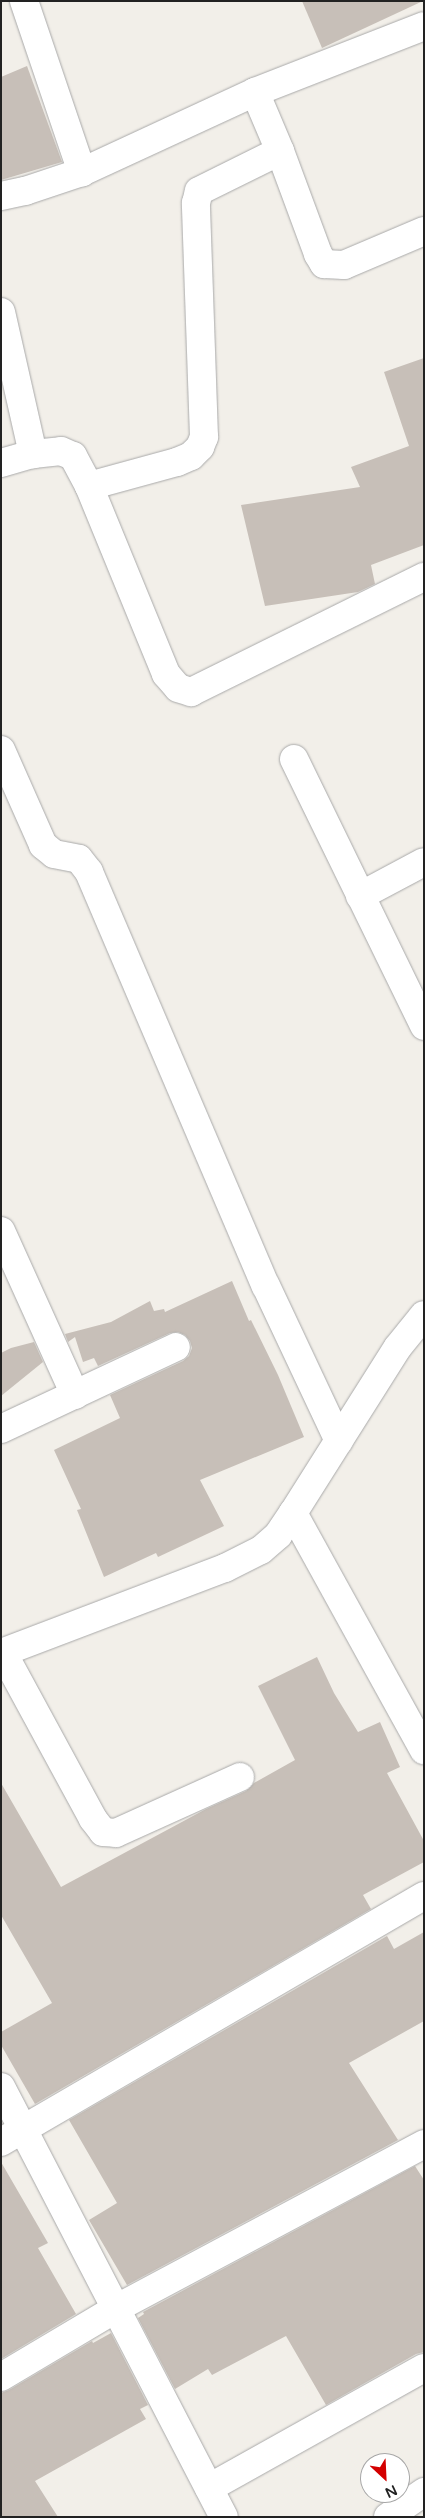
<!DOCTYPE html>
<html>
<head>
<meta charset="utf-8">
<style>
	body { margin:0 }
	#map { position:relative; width:425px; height:2518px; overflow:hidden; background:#f2efe9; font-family:"Varela Round",sans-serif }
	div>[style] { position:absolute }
	.building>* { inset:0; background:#c7bfb8 }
	.roads { filter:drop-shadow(0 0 1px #a9a9a9) drop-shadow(0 0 1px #a9a9a9) }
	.street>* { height:28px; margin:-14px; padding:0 14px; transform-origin:14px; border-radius:14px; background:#fff }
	span { translate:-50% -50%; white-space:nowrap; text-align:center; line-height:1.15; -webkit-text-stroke:4.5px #fff; paint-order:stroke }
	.frame { position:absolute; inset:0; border:2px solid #222; pointer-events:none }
	.north { position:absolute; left:360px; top:2453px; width:50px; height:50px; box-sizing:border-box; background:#fff; border:1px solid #a7a7a7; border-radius:50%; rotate:155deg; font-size:14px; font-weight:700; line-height:20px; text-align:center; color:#222 }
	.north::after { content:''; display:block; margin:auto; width:18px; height:22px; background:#d40000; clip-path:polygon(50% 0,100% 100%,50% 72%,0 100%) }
</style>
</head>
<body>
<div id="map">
	<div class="building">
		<div style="clip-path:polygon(302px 1px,423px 1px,322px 48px)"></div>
		<div style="clip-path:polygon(27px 66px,62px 162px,1px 180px,1px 77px)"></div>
		<div style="clip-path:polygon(424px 358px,424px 545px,371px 565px,375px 584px,358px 592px,265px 606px,241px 505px,360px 487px,351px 467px,409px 446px,384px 372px)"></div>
		<div style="clip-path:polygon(232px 1281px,249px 1321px,251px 1320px,278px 1375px,304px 1437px,200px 1480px,224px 1526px,158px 1557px,156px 1553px,104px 1577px,77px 1510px,81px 1509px,54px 1450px,120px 1418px,110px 1395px,183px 1361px,189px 1356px,192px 1348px,190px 1341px,185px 1335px,178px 1332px,170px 1333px,98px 1366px,94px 1358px,83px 1362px,75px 1337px,68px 1342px,65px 1334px,111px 1322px,150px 1301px,154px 1311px,164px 1309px,165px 1312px)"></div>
		<div style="clip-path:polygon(34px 1342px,43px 1362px,1px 1396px,1px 1353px,11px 1348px)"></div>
		<div style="clip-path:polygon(317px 1657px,334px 1693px,358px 1732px,380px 1722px,400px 1767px,387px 1773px,424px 1841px,424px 1862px,363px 1895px,371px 1909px,35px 2104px,1px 2045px,1px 2032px,52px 2003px,1px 1915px,1px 1783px,61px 1887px,206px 1809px,246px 1791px,254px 1783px,295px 1760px,258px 1686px)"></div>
		<div style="clip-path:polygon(424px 1932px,424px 2021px,349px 2063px,398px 2140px,127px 2285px,89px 2220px,117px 2203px,69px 2120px,387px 1936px,394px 1949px)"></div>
		<div style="clip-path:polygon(1px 2162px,48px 2243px,38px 2248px,76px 2314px,1px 2359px)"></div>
		<div style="clip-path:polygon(415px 2166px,424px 2180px,424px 2352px,416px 2354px,326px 2405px,286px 2336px,212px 2375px,208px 2369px,175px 2389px,138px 2318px,144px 2314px,143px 2312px)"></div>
		<div style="clip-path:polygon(111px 2333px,148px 2405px,140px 2409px,146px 2419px,35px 2481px,58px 2517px,1px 2517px,1px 2393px,9px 2390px,92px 2341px,93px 2343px)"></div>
	</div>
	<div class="roads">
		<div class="street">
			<div style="left:24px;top:1px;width:181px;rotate:71.3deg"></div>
			<div style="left:255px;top:92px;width:64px;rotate:67deg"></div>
			<div style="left:280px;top:151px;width:110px;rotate:69.7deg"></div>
			<div style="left:318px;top:254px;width:12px;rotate:59deg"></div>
			<div style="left:324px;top:264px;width:20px;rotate:3deg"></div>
			<div style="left:344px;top:265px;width:87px;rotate:-23deg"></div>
			<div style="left:1px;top:196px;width:25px;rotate:-12deg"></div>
			<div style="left:25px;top:191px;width:60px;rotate:-18.4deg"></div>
			<div style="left:82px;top:172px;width:191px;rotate:-24.8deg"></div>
			<div style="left:255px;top:92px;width:181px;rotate:-21.3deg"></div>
			<div style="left:1px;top:312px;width:146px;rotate:77.3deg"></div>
			<div style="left:1px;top:463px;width:33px;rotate:-16deg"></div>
			<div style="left:33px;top:454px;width:28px;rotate:-6deg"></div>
			<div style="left:61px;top:451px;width:13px;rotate:23deg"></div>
			<div style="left:73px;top:456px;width:34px;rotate:62deg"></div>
			<div style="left:89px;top:486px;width:203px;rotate:67.7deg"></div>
			<div style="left:166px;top:674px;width:18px;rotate:49deg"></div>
			<div style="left:178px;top:688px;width:14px;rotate:17deg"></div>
			<div style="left:191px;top:692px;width:260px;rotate:-26.3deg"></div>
			<div style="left:89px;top:486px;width:91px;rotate:-15.3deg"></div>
			<div style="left:177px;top:462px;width:15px;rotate:-23deg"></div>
			<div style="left:191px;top:456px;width:13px;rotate:-45deg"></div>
			<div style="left:200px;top:447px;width:11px;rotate:-68deg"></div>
			<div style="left:204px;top:437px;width:234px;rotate:-92deg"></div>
			<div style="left:196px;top:203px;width:12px;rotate:-76deg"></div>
			<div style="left:199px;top:191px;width:90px;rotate:-26.3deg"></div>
			<div style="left:1px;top:750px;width:104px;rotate:66.1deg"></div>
			<div style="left:43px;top:845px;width:14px;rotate:39deg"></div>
			<div style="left:54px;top:854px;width:25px;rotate:11deg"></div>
			<div style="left:79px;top:859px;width:16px;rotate:52deg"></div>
			<div style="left:89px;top:872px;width:450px;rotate:66.9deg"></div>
			<div style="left:266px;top:1286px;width:171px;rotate:64.8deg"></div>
			<div style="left:294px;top:759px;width:297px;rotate:64deg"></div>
			<div style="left:360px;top:896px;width:72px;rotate:-28deg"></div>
			<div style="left:1px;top:1231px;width:180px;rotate:65.7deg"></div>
			<div style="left:1px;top:1429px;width:193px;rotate:-25.1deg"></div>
			<div style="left:293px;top:1513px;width:271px;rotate:61.1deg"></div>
			<div style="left:1px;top:1653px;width:240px;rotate:-20.8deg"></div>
			<div style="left:225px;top:1568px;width:40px;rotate:-26.6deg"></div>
			<div style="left:261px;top:1550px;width:23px;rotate:-41deg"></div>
			<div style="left:278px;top:1535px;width:27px;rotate:-56deg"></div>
			<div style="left:293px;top:1513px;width:196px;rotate:-57.7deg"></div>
			<div style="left:398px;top:1347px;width:41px;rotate:-50.9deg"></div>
			<div style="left:3px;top:1653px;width:189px;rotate:61.5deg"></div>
			<div style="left:93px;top:1819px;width:16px;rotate:52deg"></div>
			<div style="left:103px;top:1832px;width:13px;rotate:4deg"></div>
			<div style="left:116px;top:1833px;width:136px;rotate:-24.3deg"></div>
			<div style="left:1px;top:2087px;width:484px;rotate:62.6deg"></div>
			<div style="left:1px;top:2142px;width:489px;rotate:-30.2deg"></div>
			<div style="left:1px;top:2377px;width:135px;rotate:-30.7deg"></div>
			<div style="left:117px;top:2308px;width:348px;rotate:-28.1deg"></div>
			<div style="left:209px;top:2488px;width:246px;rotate:-29.2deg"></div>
			<div style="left:388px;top:2517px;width:44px;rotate:-34.8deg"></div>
		</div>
	</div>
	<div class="frame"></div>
	<div class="north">N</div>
</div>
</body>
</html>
